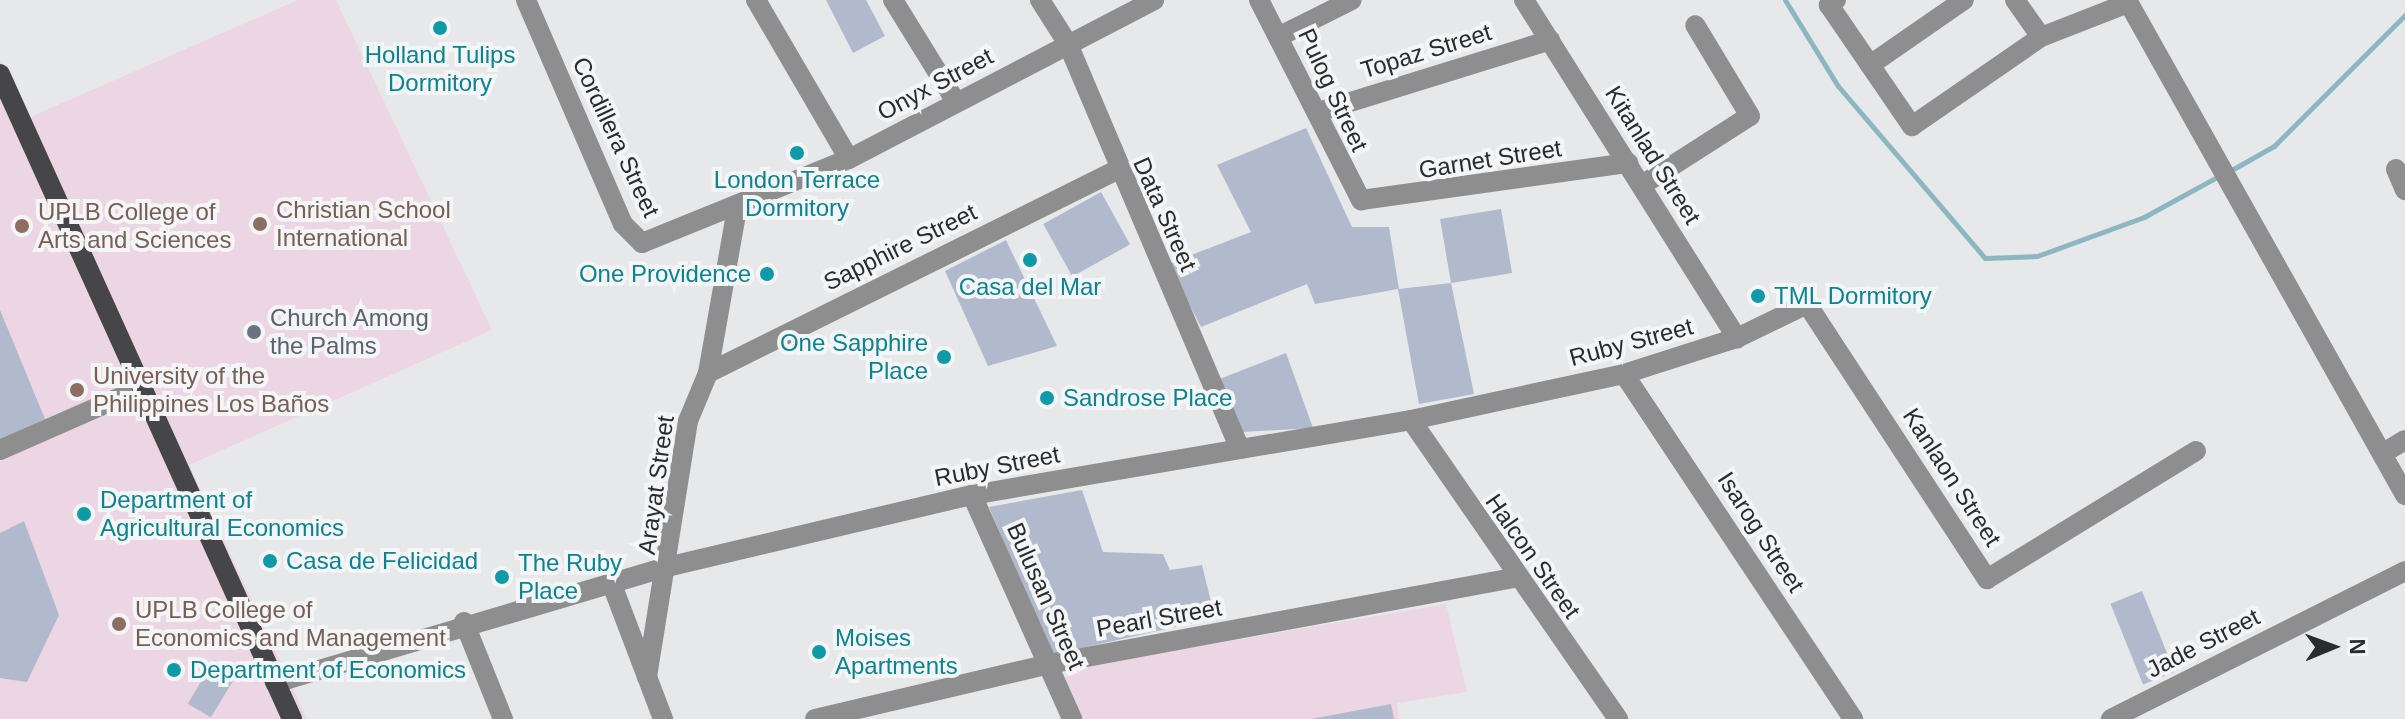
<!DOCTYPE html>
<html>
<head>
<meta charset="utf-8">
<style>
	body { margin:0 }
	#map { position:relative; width:2405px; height:719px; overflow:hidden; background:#e7e8ea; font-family:Arial,sans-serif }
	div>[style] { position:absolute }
	.education>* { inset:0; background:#edd6e3 }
	.green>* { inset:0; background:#b1b9cd; transform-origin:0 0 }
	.stream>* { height:5px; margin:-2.5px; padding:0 2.5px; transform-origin:2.5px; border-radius:2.5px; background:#8cb7c1 }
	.minor>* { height:20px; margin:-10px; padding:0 10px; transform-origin:10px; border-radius:10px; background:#8e8e8e }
	.major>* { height:20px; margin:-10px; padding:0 10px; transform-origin:10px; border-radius:10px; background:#464547 }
	.dots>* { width:22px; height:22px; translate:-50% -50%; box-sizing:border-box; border:4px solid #f4f5f7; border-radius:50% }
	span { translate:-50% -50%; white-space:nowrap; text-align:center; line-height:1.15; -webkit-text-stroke:8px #f4f5f7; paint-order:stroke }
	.street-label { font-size:24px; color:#2a2b2c }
	.culture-label { font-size:24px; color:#0d838f }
	.right { translate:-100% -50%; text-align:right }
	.left { translate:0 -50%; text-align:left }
	.education-label { font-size:24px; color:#785e54 }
	.worship-label { font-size:24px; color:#5b616d }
	.north { position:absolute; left:2293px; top:607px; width:80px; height:80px; -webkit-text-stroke:6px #f4f5f7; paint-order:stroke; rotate:89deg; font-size:22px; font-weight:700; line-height:32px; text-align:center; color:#2a2b2c }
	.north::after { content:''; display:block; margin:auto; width:28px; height:36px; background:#2a2b2c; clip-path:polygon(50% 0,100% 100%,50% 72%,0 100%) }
</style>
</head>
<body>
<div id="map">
	<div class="education">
		<div style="clip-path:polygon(298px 0,336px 0,492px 330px,189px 465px,307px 719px,0 719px,0 61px,165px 413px,28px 118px)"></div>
		<div style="clip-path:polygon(1446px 604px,1467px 692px,1397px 703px,1399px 719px,1082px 719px,1065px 678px,1083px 666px)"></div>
	</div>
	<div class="green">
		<div style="clip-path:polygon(826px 0,866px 0,885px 36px,853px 53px)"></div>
		<div style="clip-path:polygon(1306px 128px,1352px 227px,1389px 227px,1399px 289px,1451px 283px,1440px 219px,1501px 209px,1512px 273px,1451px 283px,1474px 394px,1419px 404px,1398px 289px,1315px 304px,1307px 284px,1201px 327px,1168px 264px,1251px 232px,1217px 165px)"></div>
		<div style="left:1101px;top:192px;width:60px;height:66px;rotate:61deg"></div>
		<div style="clip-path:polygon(1006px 240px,1057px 346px,988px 366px,945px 271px)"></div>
		<div style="clip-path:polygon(0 310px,45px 419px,0 441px)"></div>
		<div style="clip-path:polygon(1286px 353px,1313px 428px,1243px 432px,1217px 380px)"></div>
		<div style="clip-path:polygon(1082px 490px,1103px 552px,1163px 554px,1170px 570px,1202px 565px,1215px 618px,1051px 655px,989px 507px)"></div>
		<div style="clip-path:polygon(24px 521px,59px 615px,27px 682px,0 678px,0 533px)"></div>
		<div style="left:2142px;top:591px;width:87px;height:34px;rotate:68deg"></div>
		<div style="left:214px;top:660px;width:27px;height:51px;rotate:31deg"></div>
		<div style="clip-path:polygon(1391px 704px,1394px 719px,1311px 719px)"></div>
	</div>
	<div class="stream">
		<div style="left:1785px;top:0;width:101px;rotate:58.4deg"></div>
		<div style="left:1838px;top:86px;width:226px;rotate:49.5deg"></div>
		<div style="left:1985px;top:258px;width:52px;rotate:-2.2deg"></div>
		<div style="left:2037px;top:256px;width:114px;rotate:-20deg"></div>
		<div style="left:2144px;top:217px;width:85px;rotate:-28.7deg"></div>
		<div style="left:2228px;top:172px;width:53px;rotate:-29.5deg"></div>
		<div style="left:2274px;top:146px;width:185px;rotate:-45deg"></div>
	</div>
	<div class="minor">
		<div style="left:526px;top:0;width:244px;rotate:66.6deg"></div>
		<div style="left:623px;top:224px;width:27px;rotate:45deg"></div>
		<div style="left:642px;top:243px;width:223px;rotate:-22.1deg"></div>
		<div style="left:849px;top:159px;width:344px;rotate:-27.5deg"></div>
		<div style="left:756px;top:0;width:184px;rotate:59.7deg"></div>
		<div style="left:893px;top:0;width:120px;rotate:58.3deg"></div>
		<div style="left:1040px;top:0;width:52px;rotate:57.5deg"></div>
		<div style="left:1068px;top:44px;width:440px;rotate:67deg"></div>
		<div style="left:1259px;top:0;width:225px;rotate:63deg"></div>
		<div style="left:1361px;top:200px;width:270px;rotate:-7.9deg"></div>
		<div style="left:1524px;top:0;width:400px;rotate:57.8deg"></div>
		<div style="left:1836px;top:0;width:9px;rotate:144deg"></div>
		<div style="left:1829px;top:5px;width:147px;rotate:55.6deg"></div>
		<div style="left:1912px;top:126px;width:157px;rotate:-34.6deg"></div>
		<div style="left:2041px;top:37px;width:93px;rotate:-21.3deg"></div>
		<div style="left:2015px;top:0;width:45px;rotate:54.9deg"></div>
		<div style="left:2127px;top:0;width:568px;rotate:60.68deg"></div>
		<div style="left:1280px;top:36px;width:80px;rotate:-26.6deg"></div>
		<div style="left:1870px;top:65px;width:114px;rotate:-34.7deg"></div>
		<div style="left:1318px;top:112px;width:243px;rotate:-17.2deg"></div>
		<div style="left:2396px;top:169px;width:23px;rotate:67deg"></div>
		<div style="left:1642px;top:185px;width:128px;rotate:-32.6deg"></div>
		<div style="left:1750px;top:116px;width:106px;rotate:-121.1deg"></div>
		<div style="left:708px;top:373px;width:457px;rotate:-26.4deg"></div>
		<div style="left:1624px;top:374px;width:414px;rotate:56.4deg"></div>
		<div style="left:1411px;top:420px;width:364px;rotate:55.3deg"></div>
		<div style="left:0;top:450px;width:154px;rotate:-23.7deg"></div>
		<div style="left:2385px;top:452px;width:23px;rotate:-31deg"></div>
		<div style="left:972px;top:495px;width:245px;rotate:65.9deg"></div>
		<div style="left:611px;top:582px;width:147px;rotate:69.2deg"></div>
		<div style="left:464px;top:622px;width:105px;rotate:68.1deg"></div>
		<div style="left:647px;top:677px;width:259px;rotate:-80.9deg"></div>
		<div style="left:688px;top:421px;width:52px;rotate:-67.4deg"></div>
		<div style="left:708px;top:373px;width:167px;rotate:-80deg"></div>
		<div style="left:275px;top:683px;width:413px;rotate:-16.5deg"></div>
		<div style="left:671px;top:566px;width:309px;rotate:-13.3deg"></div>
		<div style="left:972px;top:495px;width:445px;rotate:-9.7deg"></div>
		<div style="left:1411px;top:420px;width:218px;rotate:-12.2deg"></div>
		<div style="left:1624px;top:374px;width:119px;rotate:-17.7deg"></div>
		<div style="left:1737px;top:338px;width:78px;rotate:-25.9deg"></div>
		<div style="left:1807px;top:304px;width:329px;rotate:56.8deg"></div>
		<div style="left:1987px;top:579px;width:245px;rotate:-31.5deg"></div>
		<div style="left:815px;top:719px;width:240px;rotate:-13.2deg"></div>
		<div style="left:1049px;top:664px;width:473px;rotate:-10.5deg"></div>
		<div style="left:2111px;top:719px;width:329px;rotate:-26.7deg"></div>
	</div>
	<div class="major">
		<div style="left:0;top:74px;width:708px;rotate:65.64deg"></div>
	</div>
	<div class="dots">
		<div style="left:440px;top:28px;background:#0f9aa8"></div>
		<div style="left:797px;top:153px;background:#0f9aa8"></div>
		<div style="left:260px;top:224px;background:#8d6e63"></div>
		<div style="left:22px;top:226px;background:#8d6e63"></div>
		<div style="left:1030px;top:260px;background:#0f9aa8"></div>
		<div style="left:767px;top:274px;background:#0f9aa8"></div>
		<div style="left:1758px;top:296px;background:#0f9aa8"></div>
		<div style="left:254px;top:332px;background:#6b7280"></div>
		<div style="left:944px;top:357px;background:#0f9aa8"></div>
		<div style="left:77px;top:390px;background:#8d6e63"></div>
		<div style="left:1047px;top:398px;background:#0f9aa8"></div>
		<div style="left:84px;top:514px;background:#0f9aa8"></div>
		<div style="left:270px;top:561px;background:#0f9aa8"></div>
		<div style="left:502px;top:577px;background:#0f9aa8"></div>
		<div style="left:119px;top:624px;background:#8d6e63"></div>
		<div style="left:819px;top:652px;background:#0f9aa8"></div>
		<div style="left:174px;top:670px;background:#0f9aa8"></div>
	</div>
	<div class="street-label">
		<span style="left:1426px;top:51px;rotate:-17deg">Topaz Street</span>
		<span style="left:935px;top:84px;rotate:-28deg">Onyx Street</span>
		<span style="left:1333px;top:90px;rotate:65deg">Pulog Street</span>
		<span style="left:616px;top:137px;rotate:65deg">Cordillera Street</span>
		<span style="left:1653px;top:155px;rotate:58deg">Kitanlad Street</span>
		<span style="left:1490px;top:159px;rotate:-9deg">Garnet Street</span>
		<span style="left:1165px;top:214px;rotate:66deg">Data Street</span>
		<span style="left:900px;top:247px;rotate:-26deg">Sapphire Street</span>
		<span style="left:1631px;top:342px;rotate:-15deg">Ruby Street</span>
		<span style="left:997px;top:466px;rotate:-11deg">Ruby Street</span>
		<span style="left:1952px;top:477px;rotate:57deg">Kanlaon Street</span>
		<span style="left:656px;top:485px;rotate:-82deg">Arayat Street</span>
		<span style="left:1761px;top:532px;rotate:57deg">Isarog Street</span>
		<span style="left:1533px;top:556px;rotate:55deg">Halcon Street</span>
		<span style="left:1046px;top:596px;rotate:66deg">Bulusan Street</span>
		<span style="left:1159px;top:618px;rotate:-10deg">Pearl Street</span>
		<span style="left:2203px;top:643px;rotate:-27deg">Jade Street</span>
	</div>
	<div class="culture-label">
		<span style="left:440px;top:69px">Holland Tulips<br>Dormitory</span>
		<span style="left:797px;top:194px">London Terrace<br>Dormitory</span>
		<span class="right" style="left:751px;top:274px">One Providence</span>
		<span style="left:1030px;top:287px">Casa del Mar</span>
		<span class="left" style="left:1774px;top:296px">TML Dormitory</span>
		<span class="right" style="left:928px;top:357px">One Sapphire<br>Place</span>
		<span class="left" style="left:1063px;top:398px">Sandrose Place</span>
		<span class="left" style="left:100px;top:514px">Department of<br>Agricultural Economics</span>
		<span class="left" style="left:286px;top:561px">Casa de Felicidad</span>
		<span class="left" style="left:518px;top:577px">The Ruby<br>Place</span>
		<span class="left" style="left:835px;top:652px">Moises<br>Apartments</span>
		<span class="left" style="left:190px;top:670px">Department of Economics</span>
	</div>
	<div class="education-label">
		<span class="left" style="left:276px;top:224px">Christian School<br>International</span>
		<span class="left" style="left:38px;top:226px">UPLB College of<br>Arts and Sciences</span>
		<span class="left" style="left:93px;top:390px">University of the<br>Philippines Los Baños</span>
		<span class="left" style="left:135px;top:624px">UPLB College of<br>Economics and Management</span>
	</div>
	<div class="worship-label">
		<span class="left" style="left:270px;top:332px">Church Among<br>the Palms</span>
	</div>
	<div class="north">N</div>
</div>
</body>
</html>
